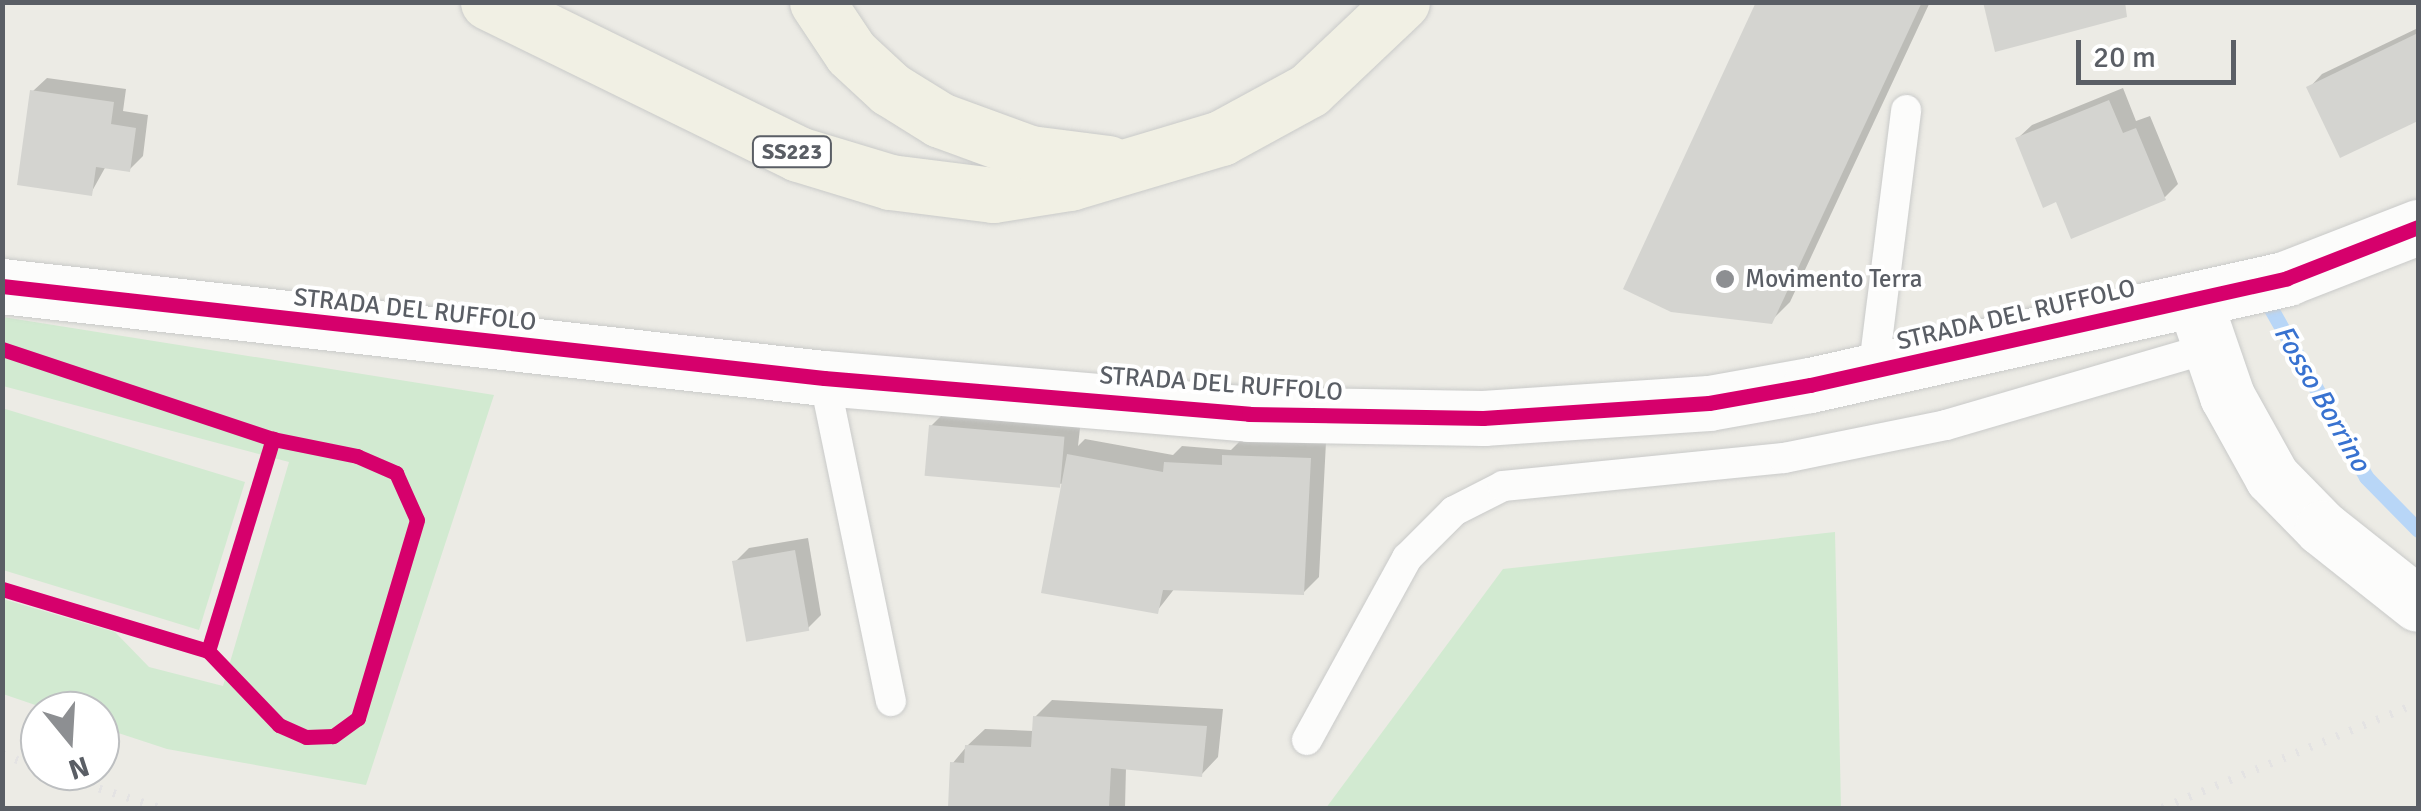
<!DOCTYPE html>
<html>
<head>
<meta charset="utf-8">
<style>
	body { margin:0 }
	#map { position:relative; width:2421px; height:811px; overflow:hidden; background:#ecebe5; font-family:Signika,sans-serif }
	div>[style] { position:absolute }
	.green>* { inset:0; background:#d2ead1 }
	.shadow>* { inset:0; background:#0003 }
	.stream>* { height:15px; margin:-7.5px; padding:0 7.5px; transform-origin:7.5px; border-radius:7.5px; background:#b8d6f7 }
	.building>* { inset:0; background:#d4d4d0; transform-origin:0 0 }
	.roads { filter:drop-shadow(0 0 2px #c9cac9) drop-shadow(0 0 2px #c9cac9) }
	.service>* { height:30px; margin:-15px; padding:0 15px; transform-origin:15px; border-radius:15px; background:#fcfcfb }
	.minor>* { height:55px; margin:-27.5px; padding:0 27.5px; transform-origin:27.5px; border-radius:27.5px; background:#fcfcfb }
	.tertiary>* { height:55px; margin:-27.5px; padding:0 27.5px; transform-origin:27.5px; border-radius:27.5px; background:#fcfcfb }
	.trunk>* { height:55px; margin:-27.5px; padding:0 27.5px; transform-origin:27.5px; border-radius:27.5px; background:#f1f0e4 }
	.rail>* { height:8px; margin-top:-4px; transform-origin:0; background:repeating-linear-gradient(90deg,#e4e3e3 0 2.5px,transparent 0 14.5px) }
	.cycleway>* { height:15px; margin:-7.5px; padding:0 7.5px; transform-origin:7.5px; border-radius:7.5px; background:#d6006c }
	.dots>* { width:28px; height:28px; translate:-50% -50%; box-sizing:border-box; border:5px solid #fff; border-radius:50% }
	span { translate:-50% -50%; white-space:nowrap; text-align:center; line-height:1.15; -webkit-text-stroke:8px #fff; paint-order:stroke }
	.shield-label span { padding:2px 8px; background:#fff; border:2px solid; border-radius:8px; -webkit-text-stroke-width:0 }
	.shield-label { font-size:22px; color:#5a5e65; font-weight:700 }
	.poi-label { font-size:25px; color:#5a5e65 }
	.left { translate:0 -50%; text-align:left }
	.street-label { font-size:25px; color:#5a5e65 }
	.water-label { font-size:28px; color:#3872d0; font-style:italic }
	.frame { position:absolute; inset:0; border:5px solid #5a5e65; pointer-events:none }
	.north { position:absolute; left:20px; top:691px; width:100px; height:100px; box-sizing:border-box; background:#fff; border:2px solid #bdbfc1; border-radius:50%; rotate:162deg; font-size:28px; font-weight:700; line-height:40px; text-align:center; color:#5a5e65 }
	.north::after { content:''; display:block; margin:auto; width:35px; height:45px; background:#8d8f92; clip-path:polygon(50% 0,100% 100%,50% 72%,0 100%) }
	.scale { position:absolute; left:2076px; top:40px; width:160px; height:45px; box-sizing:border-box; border:5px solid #5a5e65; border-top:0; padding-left:12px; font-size:30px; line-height:35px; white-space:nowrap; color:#5a5e65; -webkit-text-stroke:8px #fff; paint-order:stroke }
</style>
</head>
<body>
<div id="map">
	<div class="green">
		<div style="clip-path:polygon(3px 317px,494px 395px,366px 785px,167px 749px,100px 727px,100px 711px,53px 711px,3px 694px,3px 599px,115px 632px,149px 667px,223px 686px,289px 462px,3px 386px)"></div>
		<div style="clip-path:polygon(2px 408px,245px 482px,199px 630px,3px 570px)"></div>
		<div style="clip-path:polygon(1835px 532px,1841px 808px,1326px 808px,1503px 569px)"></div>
	</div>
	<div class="shadow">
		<div style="clip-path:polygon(1759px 2px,1930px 2px,1790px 302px,1771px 321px)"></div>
		<div style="clip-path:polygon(2418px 28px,2418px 118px,2341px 155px,2309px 88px,2322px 74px)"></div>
		<div style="clip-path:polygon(47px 78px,126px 89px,123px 111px,148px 115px,143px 156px,129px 170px,106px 166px,91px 193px,33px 91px)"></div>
		<div style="clip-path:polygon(2123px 88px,2136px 121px,2150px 116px,2178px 184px,2165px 197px,2057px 199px,2018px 138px,2032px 125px)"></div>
		<div style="clip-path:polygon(948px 409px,1081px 419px,1078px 446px,1085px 439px,1173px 455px,1182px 446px,1231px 450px,1241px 440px,1326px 442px,1319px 577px,1303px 593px,1175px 588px,1157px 611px,1064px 484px,927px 474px,931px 426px)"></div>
		<div style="clip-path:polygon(808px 538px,821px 615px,807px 629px,735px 562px,749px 548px)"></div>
		<div style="clip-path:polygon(1052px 700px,1223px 709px,1218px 757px,1201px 775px,1126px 767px,1125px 808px,950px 808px,952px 764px,967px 746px,985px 729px,1034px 731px,1035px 717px)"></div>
	</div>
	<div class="stream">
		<div style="left:2270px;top:307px;width:195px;rotate:60.5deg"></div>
		<div style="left:2366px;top:477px;width:74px;rotate:45.5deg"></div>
	</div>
	<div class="building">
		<div style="clip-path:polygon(1756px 2px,1922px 2px,1772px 324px,1671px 312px,1623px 289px)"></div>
		<div style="clip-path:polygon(1983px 2px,2125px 2px,2127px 17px,1995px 52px)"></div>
		<div style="clip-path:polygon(2418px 33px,2418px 121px,2340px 158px,2306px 87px)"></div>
		<div style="clip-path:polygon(30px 90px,114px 102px,111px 124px,136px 128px,130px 172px,96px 167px,92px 196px,17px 185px)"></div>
		<div style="clip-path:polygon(2109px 100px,2123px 133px,2136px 128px,2166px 200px,2071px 239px,2056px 202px,2043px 208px,2015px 138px)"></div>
		<div style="left:929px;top:425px;width:136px;height:51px;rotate:5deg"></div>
		<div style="clip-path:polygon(1067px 454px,1163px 472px,1164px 462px,1222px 465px,1222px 455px,1311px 458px,1304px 595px,1163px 590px,1158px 614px,1041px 593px)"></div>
		<div style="left:795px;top:550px;width:82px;height:64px;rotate:80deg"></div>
		<div style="clip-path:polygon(1033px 716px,1207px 726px,1202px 777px,1111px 768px,1109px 808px,948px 808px,950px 762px,964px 763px,965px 745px,1031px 747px)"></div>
	</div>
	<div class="roads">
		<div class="service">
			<div style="left:1873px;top:373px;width:265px;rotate:-82.8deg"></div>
			<div style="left:824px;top:378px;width:330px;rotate:78.3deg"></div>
			<div style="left:1307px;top:740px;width:208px;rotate:-61.2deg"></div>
			<div style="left:1407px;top:558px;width:66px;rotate:-45deg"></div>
			<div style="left:1454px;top:511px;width:55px;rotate:-27deg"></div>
			<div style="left:1503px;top:486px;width:282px;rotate:-5.7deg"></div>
			<div style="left:1784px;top:458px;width:165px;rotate:-11.5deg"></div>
			<div style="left:1946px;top:425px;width:274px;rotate:-16.3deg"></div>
		</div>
		<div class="minor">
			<div style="left:2194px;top:300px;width:102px;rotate:71deg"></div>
			<div style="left:2227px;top:396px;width:93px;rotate:60.9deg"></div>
			<div style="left:2272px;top:477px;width:71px;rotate:45.6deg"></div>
			<div style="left:2322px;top:528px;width:122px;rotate:38.4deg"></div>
		</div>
		<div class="tertiary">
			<div style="left:2px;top:286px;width:827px;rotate:6.39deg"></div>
			<div style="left:824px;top:378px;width:427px;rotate:4.8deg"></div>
			<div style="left:1249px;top:414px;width:234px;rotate:1deg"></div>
			<div style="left:1483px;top:418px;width:226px;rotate:-3.8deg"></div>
			<div style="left:1709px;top:403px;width:103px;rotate:-10.1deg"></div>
			<div style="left:1810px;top:385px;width:489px;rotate:-12.6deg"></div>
			<div style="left:2287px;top:278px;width:141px;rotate:-21.3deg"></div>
		</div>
		<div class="trunk">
			<div style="left:488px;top:2px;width:345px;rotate:26.1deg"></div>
			<div style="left:798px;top:154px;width:96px;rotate:16.9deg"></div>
			<div style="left:890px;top:182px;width:104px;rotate:7.2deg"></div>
			<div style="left:993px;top:195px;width:78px;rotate:-8.9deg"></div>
			<div style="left:1070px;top:183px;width:158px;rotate:-16.6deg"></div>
			<div style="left:1221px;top:138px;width:100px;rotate:-28.6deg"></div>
			<div style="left:1309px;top:90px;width:128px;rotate:-43.4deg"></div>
			<div style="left:817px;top:2px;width:61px;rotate:56.3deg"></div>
			<div style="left:851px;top:53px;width:53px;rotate:42.7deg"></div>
			<div style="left:890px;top:89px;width:59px;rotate:31.8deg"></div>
			<div style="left:940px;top:120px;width:96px;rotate:20.1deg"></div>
			<div style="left:1030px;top:153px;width:79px;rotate:7.3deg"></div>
		</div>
	</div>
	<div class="rail">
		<div style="left:2px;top:754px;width:41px;rotate:21.5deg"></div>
		<div style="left:44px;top:771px;width:122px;rotate:17.7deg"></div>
		<div style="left:2162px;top:808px;width:277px;rotate:-22.3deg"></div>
	</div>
	<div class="cycleway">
		<div style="left:2px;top:286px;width:827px;rotate:6.39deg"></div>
		<div style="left:824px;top:378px;width:427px;rotate:4.8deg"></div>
		<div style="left:1249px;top:414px;width:234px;rotate:1deg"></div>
		<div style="left:1483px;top:418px;width:226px;rotate:-3.8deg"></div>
		<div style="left:1709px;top:403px;width:103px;rotate:-10.1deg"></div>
		<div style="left:1810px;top:385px;width:489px;rotate:-12.6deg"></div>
		<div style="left:2287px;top:278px;width:141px;rotate:-21.3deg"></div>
		<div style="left:2px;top:349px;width:286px;rotate:18.4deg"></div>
		<div style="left:273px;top:439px;width:86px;rotate:11.4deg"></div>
		<div style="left:357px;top:456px;width:43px;rotate:23.6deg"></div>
		<div style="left:396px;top:473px;width:51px;rotate:65.9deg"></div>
		<div style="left:417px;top:520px;width:207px;rotate:106.6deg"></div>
		<div style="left:358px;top:718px;width:31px;rotate:144deg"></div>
		<div style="left:333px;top:736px;width:27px;rotate:178deg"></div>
		<div style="left:306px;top:737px;width:30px;rotate:-156deg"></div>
		<div style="left:279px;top:725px;width:103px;rotate:-133.8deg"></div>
		<div style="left:208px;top:651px;width:215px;rotate:-163.2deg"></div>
		<div style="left:208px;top:651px;width:222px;rotate:-73deg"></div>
	</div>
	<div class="dots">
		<div style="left:1725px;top:279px;background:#8d8f92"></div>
	</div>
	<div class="shield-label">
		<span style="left:792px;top:152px">SS223</span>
	</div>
	<div class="poi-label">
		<span class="left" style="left:1745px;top:279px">Movimento Terra</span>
	</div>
	<div class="street-label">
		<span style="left:415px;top:310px;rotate:6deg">STRADA DEL RUFFOLO</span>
		<span style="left:2016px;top:315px;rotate:-13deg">STRADA DEL RUFFOLO</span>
		<span style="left:1221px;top:384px;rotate:4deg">STRADA DEL RUFFOLO</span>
	</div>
	<div class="water-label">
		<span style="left:2322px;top:398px;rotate:60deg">Fosso Borrino</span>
	</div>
	<div class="frame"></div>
	<div class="north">N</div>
	<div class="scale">20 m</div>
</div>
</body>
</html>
